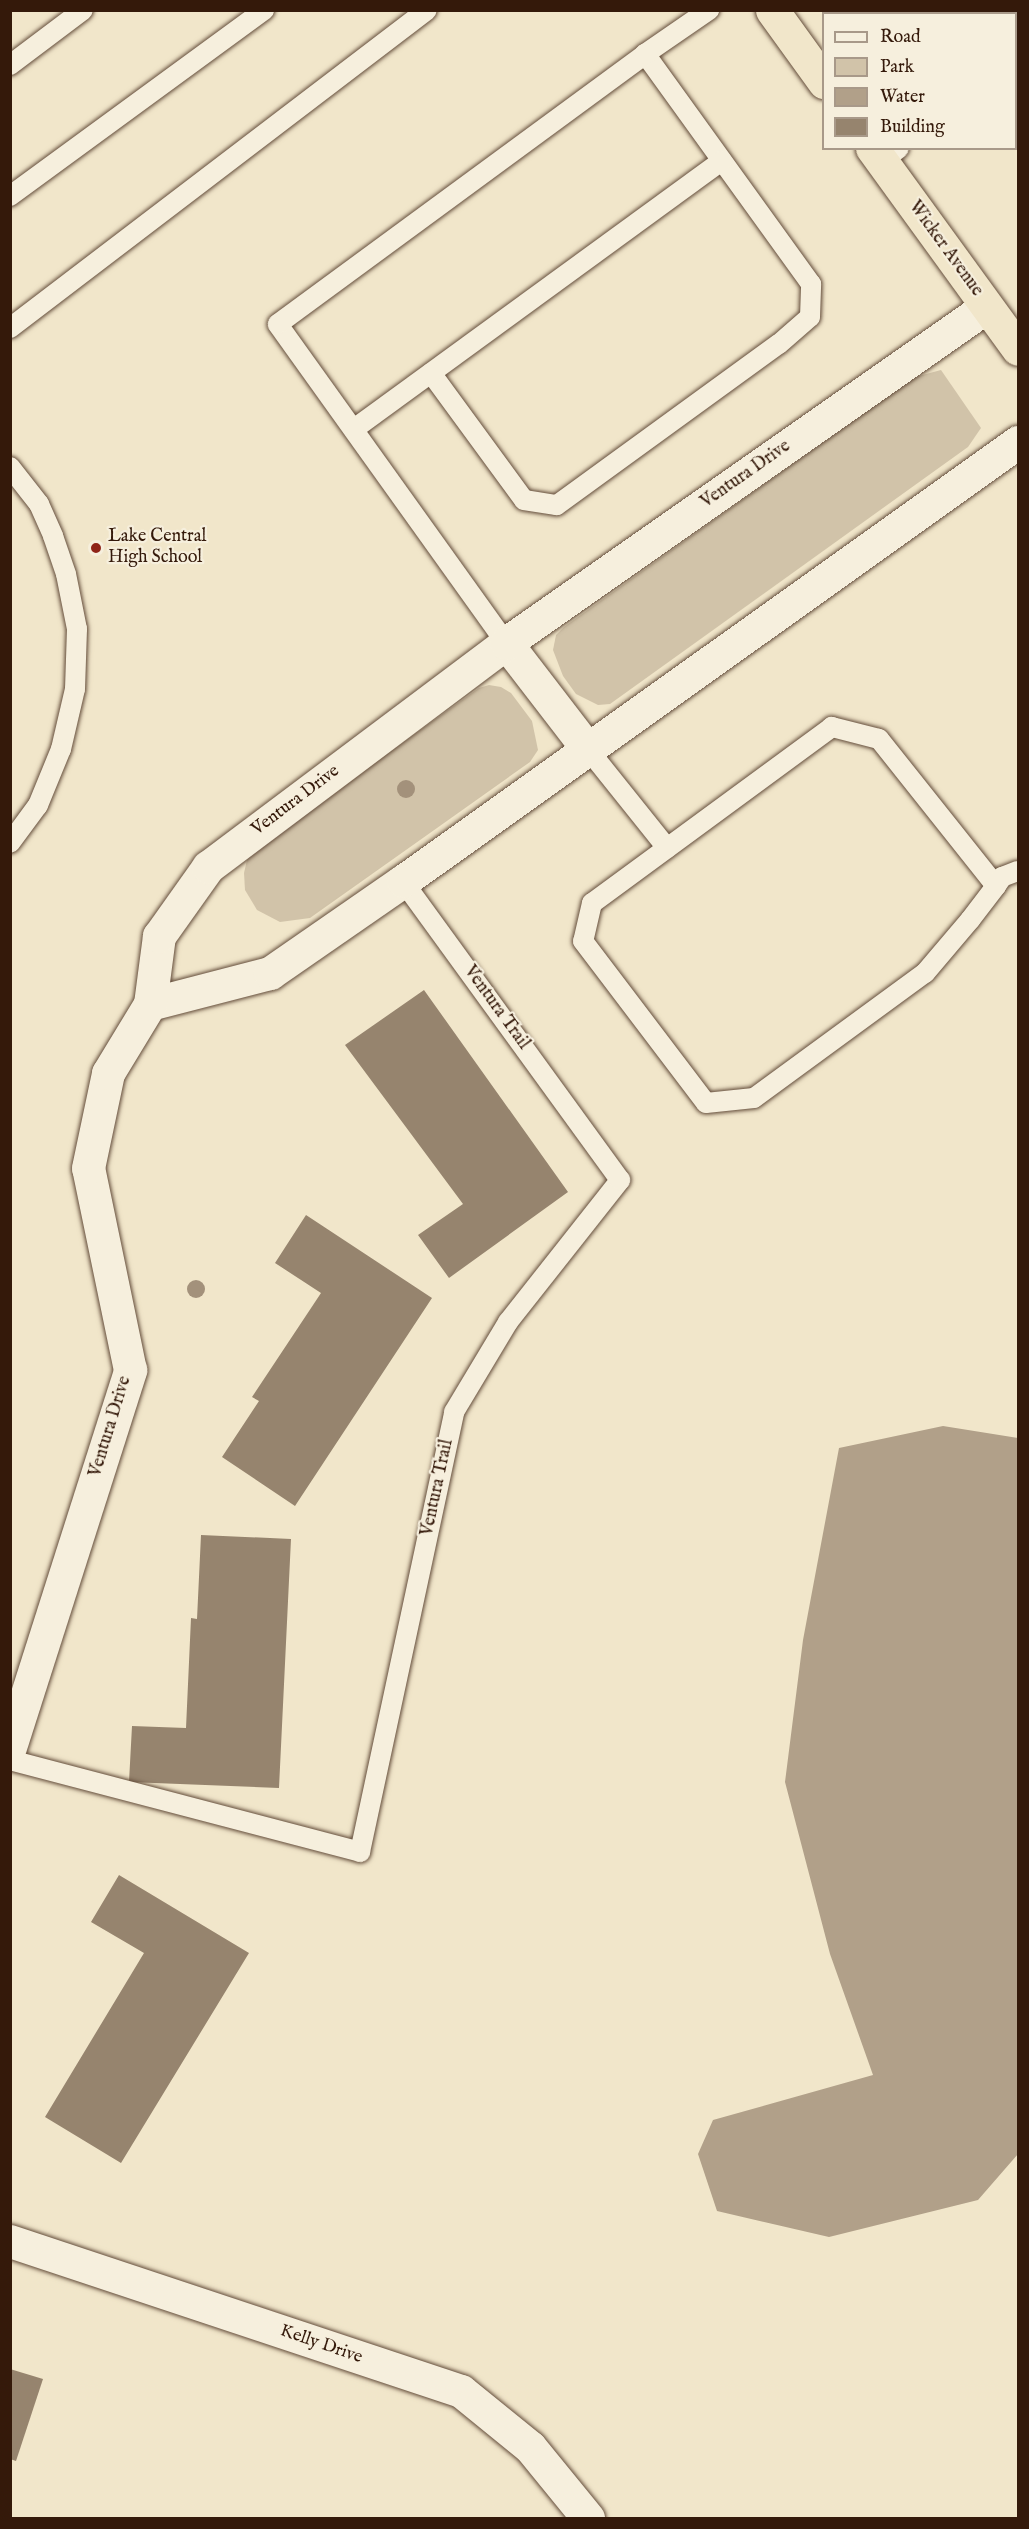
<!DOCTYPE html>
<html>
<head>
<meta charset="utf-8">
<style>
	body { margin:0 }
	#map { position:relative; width:1029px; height:2529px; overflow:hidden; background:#f1e6ca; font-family:"IM FELL English",serif }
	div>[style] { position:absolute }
	.green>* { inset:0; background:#d1c3a9 }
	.water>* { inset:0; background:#b1a089 }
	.building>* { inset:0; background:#96846e }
	.roads { filter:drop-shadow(0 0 2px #634c3a) drop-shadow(0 0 2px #634c3a) }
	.service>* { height:20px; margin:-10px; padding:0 10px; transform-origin:10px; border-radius:10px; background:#f6efdd }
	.minor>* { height:33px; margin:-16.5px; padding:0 16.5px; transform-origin:16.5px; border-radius:16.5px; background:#f6efdd }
	.trunk>* { height:33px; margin:-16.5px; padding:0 16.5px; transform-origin:16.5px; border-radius:16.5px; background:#f1e6ca }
	.trees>* { width:18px; height:18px; margin:-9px; border-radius:50%; background:#a3917b }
	.dots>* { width:16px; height:16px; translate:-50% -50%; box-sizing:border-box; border:3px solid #f6efdd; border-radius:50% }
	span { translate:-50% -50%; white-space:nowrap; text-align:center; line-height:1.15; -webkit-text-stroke:4.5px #f6efdd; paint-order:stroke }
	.street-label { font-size:18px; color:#34190a }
	.poi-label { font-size:18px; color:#34190a }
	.left { translate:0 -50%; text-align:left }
	.frame { position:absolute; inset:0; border:12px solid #34190a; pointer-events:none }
	.legend { position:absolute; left:822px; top:12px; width:195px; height:138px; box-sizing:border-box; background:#f6efdd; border:2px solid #a89989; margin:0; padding:8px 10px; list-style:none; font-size:18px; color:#34190a }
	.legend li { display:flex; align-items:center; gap:12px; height:30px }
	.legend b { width:30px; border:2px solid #a89989 }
</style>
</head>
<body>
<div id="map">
	<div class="green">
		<div style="clip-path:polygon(941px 370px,981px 428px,968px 447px,610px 704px,598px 705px,576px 694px,563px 676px,553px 650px,556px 635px,564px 627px,915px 377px)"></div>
		<div style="clip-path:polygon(489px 685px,501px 687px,511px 693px,532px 721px,538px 750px,530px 762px,310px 918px,280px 922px,257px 910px,245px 890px,244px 873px,247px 860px,256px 848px,479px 688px)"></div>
	</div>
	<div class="water">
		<div style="clip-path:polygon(943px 1426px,1018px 1438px,1018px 2154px,978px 2200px,829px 2237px,717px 2211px,698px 2154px,713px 2120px,873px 2075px,830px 1954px,785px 1782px,803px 1640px,839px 1448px)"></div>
	</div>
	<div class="building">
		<div style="clip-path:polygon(424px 990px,568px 1192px,449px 1278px,418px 1235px,463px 1204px,345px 1045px)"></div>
		<div style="clip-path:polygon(306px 1215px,432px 1298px,295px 1506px,222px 1457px,259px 1401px,252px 1397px,321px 1293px,275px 1263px)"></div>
		<div style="clip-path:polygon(201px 1535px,291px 1539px,279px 1788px,129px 1782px,132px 1726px,186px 1728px,191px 1618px,197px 1619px)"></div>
		<div style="clip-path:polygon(119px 1875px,249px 1953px,121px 2163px,45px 2117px,144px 1953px,91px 1922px)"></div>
		<div style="clip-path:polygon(10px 2369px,43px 2379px,16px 2461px,10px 2459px)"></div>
	</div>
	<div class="roads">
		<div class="service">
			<div style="left:1016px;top:60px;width:3px;rotate:-45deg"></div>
			<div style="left:10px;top:65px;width:91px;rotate:-37deg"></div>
			<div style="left:882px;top:161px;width:21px;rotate:-37deg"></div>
			<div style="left:10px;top:196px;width:315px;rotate:-36.2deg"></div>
			<div style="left:10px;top:328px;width:524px;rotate:-37.33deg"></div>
			<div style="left:431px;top:373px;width:157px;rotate:53.8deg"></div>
			<div style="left:524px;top:500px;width:33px;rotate:9deg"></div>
			<div style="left:557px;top:505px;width:274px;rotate:-36deg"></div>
			<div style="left:779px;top:344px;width:41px;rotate:-41.1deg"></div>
			<div style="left:810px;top:317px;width:33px;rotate:-88deg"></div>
			<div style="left:811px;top:284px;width:284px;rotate:-125.8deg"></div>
			<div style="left:354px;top:429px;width:455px;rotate:-36.1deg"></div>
			<div style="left:10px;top:467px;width:47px;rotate:51.9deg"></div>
			<div style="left:39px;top:504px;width:35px;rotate:66deg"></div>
			<div style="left:53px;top:536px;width:40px;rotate:71.1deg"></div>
			<div style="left:66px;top:574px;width:56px;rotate:78.7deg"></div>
			<div style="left:77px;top:629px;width:60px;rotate:91.9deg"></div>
			<div style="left:75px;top:689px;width:62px;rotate:103.1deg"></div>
			<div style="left:61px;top:749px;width:61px;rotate:112.3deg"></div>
			<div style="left:38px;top:805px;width:47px;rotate:126.4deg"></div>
			<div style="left:506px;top:643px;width:392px;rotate:-125.6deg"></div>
			<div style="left:278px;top:324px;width:456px;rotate:-36.3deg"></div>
			<div style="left:645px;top:54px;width:78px;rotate:-34.5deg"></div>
			<div style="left:587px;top:748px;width:128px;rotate:51.3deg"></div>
			<div style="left:996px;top:886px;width:188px;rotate:-128.5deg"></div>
			<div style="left:879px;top:739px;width:49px;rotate:-165.7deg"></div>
			<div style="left:832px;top:727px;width:298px;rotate:143.7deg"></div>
			<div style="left:592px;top:903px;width:39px;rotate:103deg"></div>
			<div style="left:583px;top:941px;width:203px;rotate:52.8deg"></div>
			<div style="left:706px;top:1103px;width:48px;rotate:-5.9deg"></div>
			<div style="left:754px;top:1098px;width:212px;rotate:-36.2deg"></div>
			<div style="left:925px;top:973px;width:70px;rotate:-49.7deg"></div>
			<div style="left:970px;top:920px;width:43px;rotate:-52.6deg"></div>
			<div style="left:996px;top:886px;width:11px;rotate:-56deg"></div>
			<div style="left:1002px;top:877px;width:17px;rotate:-21deg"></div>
			<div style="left:10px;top:1760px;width:362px;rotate:14.7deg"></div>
			<div style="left:360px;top:1852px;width:450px;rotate:-77.9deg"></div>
			<div style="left:454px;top:1412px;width:105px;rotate:-59deg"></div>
			<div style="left:508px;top:1322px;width:181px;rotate:-51.7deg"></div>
			<div style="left:620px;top:1180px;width:369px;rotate:-126deg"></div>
		</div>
		<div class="minor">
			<div style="left:506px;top:643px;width:133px;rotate:52.4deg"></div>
			<div style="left:150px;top:1004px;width:124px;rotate:-14.5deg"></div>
			<div style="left:270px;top:973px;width:162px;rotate:-34.7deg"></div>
			<div style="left:403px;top:881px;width:756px;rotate:-35.52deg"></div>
			<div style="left:10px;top:1747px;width:396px;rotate:-72.3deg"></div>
			<div style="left:130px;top:1370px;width:206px;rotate:-101.7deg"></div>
			<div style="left:88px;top:1168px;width:97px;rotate:-78.1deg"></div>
			<div style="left:108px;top:1073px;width:81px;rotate:-58.7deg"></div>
			<div style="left:150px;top:1004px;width:69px;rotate:-82.5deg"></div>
			<div style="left:159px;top:936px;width:85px;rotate:-54.6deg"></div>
			<div style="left:208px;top:867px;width:373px;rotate:-36.9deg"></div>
			<div style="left:506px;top:643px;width:586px;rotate:-34.99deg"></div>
			<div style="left:10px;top:2241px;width:475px;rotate:18.4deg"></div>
			<div style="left:461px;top:2391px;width:89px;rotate:39.1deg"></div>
			<div style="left:530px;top:2447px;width:92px;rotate:50.8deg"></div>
		</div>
		<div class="trunk">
			<div style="left:772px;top:10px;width:89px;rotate:54.2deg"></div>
			<div style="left:872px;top:148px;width:248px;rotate:54deg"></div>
		</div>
	</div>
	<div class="trees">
		<div style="left:406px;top:789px"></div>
		<div style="left:196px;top:1289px"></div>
	</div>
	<div class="dots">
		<div style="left:96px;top:548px;background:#8f2418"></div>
	</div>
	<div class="street-label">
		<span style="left:945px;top:249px;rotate:54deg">Wicker Avenue</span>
		<span style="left:746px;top:475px;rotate:-35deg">Ventura Drive</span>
		<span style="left:296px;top:801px;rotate:-37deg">Ventura Drive</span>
		<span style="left:496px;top:1008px;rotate:54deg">Ventura Trail</span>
		<span style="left:111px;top:1427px;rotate:-73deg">Ventura Drive</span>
		<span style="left:438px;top:1488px;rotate:-78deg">Ventura Trail</span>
		<span style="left:321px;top:2345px;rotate:19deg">Kelly Drive</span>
	</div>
	<div class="poi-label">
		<span class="left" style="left:108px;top:548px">Lake Central<br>High School</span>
	</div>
	<div class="frame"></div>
	<ul class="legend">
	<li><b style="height:8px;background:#f6efdd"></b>Road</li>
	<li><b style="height:16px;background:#d1c3a9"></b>Park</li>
	<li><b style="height:16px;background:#b1a089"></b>Water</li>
	<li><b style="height:16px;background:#96846e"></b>Building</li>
	</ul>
</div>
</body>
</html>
